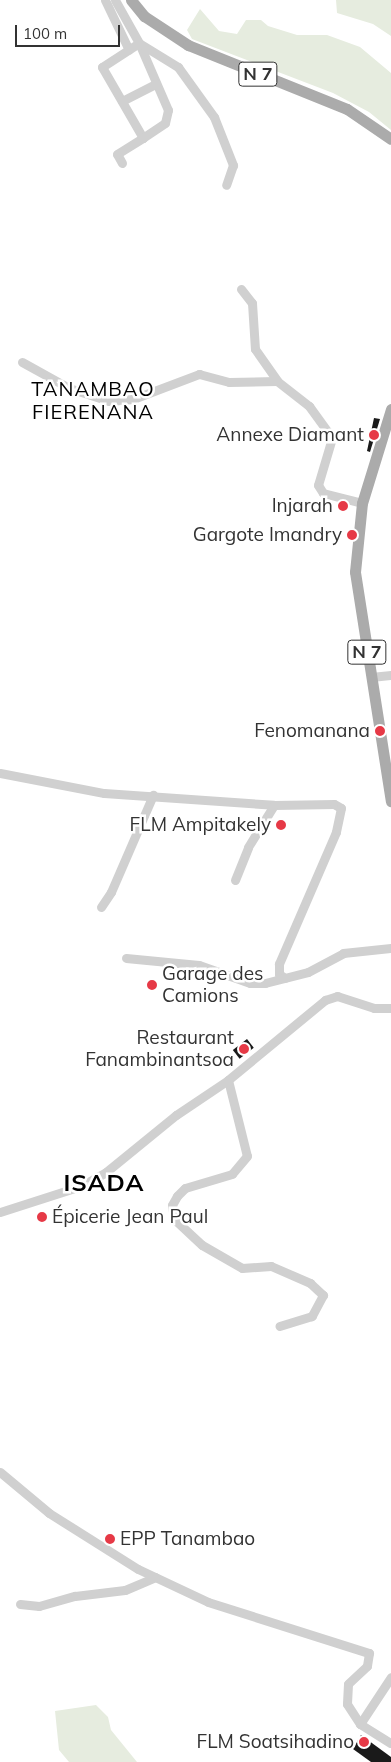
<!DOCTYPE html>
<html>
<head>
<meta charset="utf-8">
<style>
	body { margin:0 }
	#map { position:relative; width:391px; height:1762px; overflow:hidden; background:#fff; font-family:Mulish,sans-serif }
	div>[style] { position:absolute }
	.green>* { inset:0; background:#e6ecdf }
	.building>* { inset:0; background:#1a1a1a; transform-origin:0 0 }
	.minor>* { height:9px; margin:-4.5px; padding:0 4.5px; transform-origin:4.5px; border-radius:4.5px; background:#d0d0d0 }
	.major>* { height:11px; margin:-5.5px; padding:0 5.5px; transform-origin:5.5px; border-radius:5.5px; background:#ababab }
	.dots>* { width:14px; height:14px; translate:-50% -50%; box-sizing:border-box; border:2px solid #fff; border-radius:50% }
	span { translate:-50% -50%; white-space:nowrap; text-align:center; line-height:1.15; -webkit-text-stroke:5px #fff; paint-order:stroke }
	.shield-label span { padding:1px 4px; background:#fff; border:1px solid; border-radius:4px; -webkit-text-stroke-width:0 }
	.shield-label { font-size:18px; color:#333; font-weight:700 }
	.poi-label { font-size:19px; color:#333 }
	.right { translate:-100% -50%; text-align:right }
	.left { translate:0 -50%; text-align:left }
	.neighbourhood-label { font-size:20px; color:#000; letter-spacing:1px }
	.district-label { font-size:24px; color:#000; font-weight:700; letter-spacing:1px }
	.scale { position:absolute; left:15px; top:25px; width:105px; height:22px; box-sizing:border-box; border:2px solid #333; border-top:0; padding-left:6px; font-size:15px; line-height:18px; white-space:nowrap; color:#333; -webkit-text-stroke:4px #fff; paint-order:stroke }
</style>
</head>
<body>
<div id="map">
	<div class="green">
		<div style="clip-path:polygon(336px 0,391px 0,391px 36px,373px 24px,337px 13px)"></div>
		<div style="clip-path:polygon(200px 9px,219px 31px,237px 34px,246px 20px,261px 20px,268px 26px,297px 35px,327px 35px,360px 47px,391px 73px,391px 130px,369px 112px,333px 93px,192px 39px,187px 30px)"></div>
		<div style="clip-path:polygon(96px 1705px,108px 1717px,111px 1730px,137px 1762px,69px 1762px,59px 1750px,55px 1711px)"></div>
	</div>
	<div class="building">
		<div style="clip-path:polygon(374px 418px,380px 419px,370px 452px,367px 451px)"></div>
		<div style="left:247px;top:1039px;width:11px;height:18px;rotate:52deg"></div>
		<div style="clip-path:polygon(361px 1735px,391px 1757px,391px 1762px,371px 1762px,353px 1749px)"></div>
	</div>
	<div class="minor">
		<div style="left:105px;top:0;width:55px;rotate:64.4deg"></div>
		<div style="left:115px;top:0;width:49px;rotate:60.8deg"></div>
		<div style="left:139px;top:43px;width:73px;rotate:66.6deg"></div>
		<div style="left:168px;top:110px;width:13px;rotate:103deg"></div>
		<div style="left:165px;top:123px;width:27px;rotate:146deg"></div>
		<div style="left:143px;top:138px;width:82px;rotate:-120deg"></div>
		<div style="left:102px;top:67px;width:44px;rotate:-33deg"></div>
		<div style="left:139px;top:43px;width:46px;rotate:31.6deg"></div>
		<div style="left:178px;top:67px;width:62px;rotate:54.2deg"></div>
		<div style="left:214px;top:117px;width:52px;rotate:68.4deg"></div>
		<div style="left:233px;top:165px;width:21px;rotate:109deg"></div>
		<div style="left:122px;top:101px;width:38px;rotate:-27deg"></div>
		<div style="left:122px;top:163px;width:10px;rotate:-119deg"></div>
		<div style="left:117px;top:154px;width:31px;rotate:-32deg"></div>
		<div style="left:241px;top:289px;width:18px;rotate:52deg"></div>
		<div style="left:252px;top:303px;width:46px;rotate:86.3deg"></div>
		<div style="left:255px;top:349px;width:39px;rotate:55deg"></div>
		<div style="left:22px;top:362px;width:54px;rotate:29deg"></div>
		<div style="left:69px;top:388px;width:42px;rotate:18deg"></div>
		<div style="left:109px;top:401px;width:24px;rotate:-5deg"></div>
		<div style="left:133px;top:399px;width:71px;rotate:-20.7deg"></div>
		<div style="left:199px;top:374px;width:31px;rotate:15deg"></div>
		<div style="left:229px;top:382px;width:48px;rotate:-1.2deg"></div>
		<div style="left:277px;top:381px;width:41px;rotate:38deg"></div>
		<div style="left:309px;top:406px;width:39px;rotate:54deg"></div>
		<div style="left:332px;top:438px;width:49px;rotate:106.6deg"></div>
		<div style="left:318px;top:485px;width:9px;rotate:58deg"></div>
		<div style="left:323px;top:493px;width:40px;rotate:14.4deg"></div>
		<div style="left:371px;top:677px;width:20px;rotate:-6deg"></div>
		<div style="left:0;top:773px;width:106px;rotate:10.9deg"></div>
		<div style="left:104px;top:793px;width:170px;rotate:4deg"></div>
		<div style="left:274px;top:805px;width:60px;rotate:-1deg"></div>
		<div style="left:334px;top:804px;width:8px;rotate:30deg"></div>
		<div style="left:341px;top:808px;width:25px;rotate:102deg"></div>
		<div style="left:336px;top:832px;width:144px;rotate:113.4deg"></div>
		<div style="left:279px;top:964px;width:10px;rotate:90deg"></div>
		<div style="left:279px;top:974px;width:7px;rotate:34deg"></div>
		<div style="left:235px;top:880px;width:35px;rotate:-68deg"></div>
		<div style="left:248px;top:847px;width:49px;rotate:-58.2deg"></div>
		<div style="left:101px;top:907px;width:18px;rotate:-56deg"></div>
		<div style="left:111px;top:892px;width:106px;rotate:-66.6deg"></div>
		<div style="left:126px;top:958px;width:73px;rotate:5.5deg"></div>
		<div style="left:199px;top:965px;width:54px;rotate:19.4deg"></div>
		<div style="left:250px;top:983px;width:15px"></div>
		<div style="left:265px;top:983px;width:44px;rotate:-14.3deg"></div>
		<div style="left:308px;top:972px;width:40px;rotate:-28deg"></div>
		<div style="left:343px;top:953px;width:48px;rotate:-5.9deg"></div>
		<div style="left:228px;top:1080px;width:78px;rotate:76deg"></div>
		<div style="left:247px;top:1156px;width:23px;rotate:130deg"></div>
		<div style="left:232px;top:1174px;width:49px;rotate:163.4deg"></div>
		<div style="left:185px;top:1188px;width:11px;rotate:135deg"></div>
		<div style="left:177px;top:1196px;width:10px;rotate:119deg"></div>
		<div style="left:172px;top:1205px;width:14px;rotate:82deg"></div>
		<div style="left:174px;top:1219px;width:38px;rotate:43deg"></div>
		<div style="left:202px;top:1245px;width:46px;rotate:29.9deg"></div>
		<div style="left:242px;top:1268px;width:29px;rotate:-4deg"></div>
		<div style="left:271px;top:1266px;width:43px;rotate:23.6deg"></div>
		<div style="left:310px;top:1283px;width:18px;rotate:43deg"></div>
		<div style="left:323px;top:1295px;width:24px;rotate:118deg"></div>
		<div style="left:312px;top:1316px;width:34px;rotate:163deg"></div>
		<div style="left:0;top:1212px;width:85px;rotate:-17.8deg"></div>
		<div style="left:81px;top:1186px;width:29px;rotate:-29deg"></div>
		<div style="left:106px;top:1172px;width:90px;rotate:-39.2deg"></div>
		<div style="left:176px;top:1115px;width:63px;rotate:-33.9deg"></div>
		<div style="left:228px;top:1080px;width:126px;rotate:-39.5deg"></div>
		<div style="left:325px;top:1000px;width:13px;rotate:-18deg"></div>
		<div style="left:337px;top:996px;width:39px;rotate:18deg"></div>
		<div style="left:374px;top:1008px;width:17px"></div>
		<div style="left:0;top:1472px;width:64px;rotate:39.9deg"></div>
		<div style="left:49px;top:1513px;width:105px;rotate:32.2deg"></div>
		<div style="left:138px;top:1569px;width:77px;rotate:25.2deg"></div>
		<div style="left:208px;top:1602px;width:169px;rotate:17.6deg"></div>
		<div style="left:369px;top:1653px;width:13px;rotate:99deg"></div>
		<div style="left:367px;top:1666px;width:26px;rotate:137deg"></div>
		<div style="left:348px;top:1684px;width:20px;rotate:93deg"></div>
		<div style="left:347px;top:1704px;width:24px;rotate:57deg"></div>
		<div style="left:360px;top:1724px;width:36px;rotate:32deg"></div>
		<div style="left:20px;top:1604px;width:19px;rotate:6deg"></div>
		<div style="left:39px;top:1606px;width:37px;rotate:-16deg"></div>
		<div style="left:75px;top:1596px;width:50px;rotate:-6.8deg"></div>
		<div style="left:125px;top:1590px;width:33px;rotate:-23deg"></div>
		<div style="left:360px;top:1724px;width:56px;rotate:-56.6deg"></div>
	</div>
	<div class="major">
		<div style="left:131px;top:0;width:21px;rotate:51deg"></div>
		<div style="left:144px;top:16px;width:53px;rotate:33.4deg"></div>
		<div style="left:188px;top:45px;width:171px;rotate:21.9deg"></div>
		<div style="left:347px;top:109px;width:53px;rotate:34.3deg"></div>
		<div style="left:391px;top:409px;width:98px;rotate:107.1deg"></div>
		<div style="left:362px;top:503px;width:69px;rotate:95.8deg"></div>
		<div style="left:355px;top:572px;width:232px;rotate:81.1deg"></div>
	</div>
	<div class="dots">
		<div style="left:374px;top:435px;background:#e63946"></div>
		<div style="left:343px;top:506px;background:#e63946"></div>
		<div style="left:352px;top:535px;background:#e63946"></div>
		<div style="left:380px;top:731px;background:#e63946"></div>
		<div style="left:281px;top:825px;background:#e63946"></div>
		<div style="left:152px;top:985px;background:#e63946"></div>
		<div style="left:244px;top:1049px;background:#e63946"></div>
		<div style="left:42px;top:1217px;background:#e63946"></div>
		<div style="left:110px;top:1539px;background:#e63946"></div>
		<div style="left:364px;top:1742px;background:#e63946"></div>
	</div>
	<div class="shield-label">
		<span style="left:258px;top:74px">N 7</span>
		<span style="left:367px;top:652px">N 7</span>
	</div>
	<div class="poi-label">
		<span class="right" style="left:364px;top:435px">Annexe Diamant</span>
		<span class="right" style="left:333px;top:506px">Injarah</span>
		<span class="right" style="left:342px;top:535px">Gargote Imandry</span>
		<span class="right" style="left:370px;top:731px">Fenomanana</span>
		<span class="right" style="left:271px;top:825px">FLM Ampitakely</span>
		<span class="left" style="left:162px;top:985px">Garage des<br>Camions</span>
		<span class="right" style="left:234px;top:1049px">Restaurant<br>Fanambinantsoa</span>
		<span class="left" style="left:52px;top:1217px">Épicerie Jean Paul</span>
		<span class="left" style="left:120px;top:1539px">EPP Tanambao</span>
		<span class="right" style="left:354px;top:1742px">FLM Soatsihadino</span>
	</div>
	<div class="neighbourhood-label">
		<span style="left:93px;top:400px">TANAMBAO<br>FIERENANA</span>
	</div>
	<div class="district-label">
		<span style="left:104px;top:1183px">ISADA</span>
	</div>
	<div class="scale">100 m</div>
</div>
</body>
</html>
